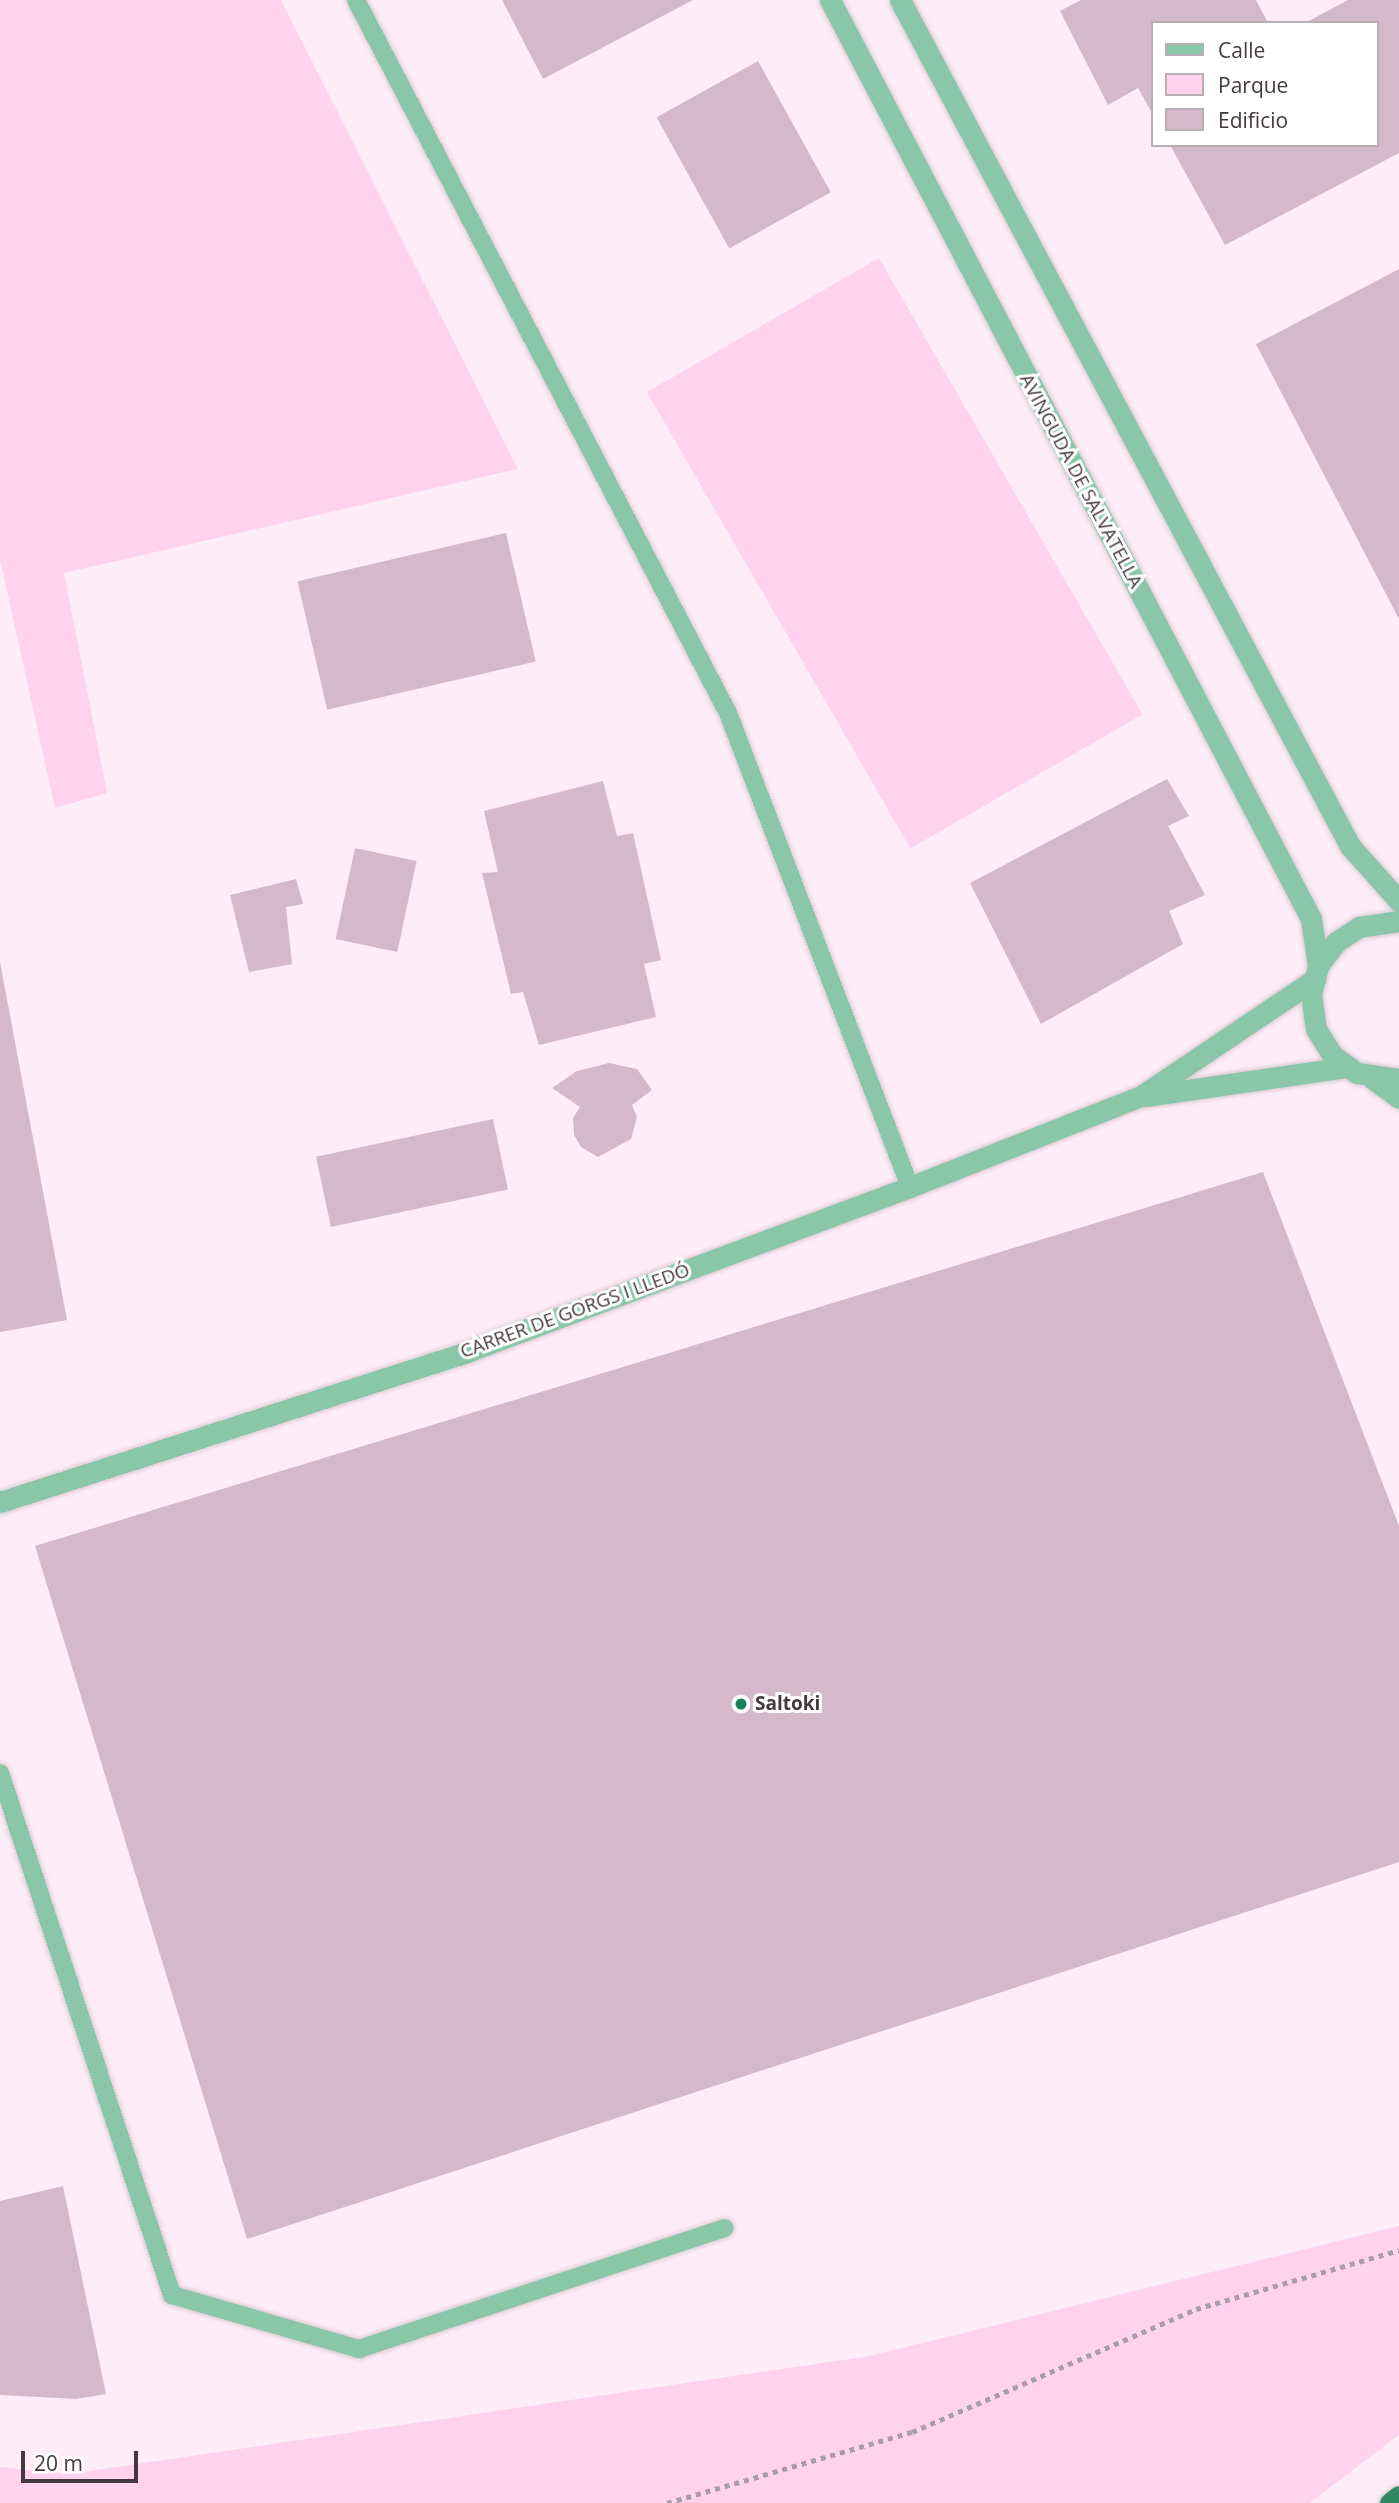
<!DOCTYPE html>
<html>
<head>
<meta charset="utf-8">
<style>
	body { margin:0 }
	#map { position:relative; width:1399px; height:2503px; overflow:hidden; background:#feedf7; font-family:"Open Sans",sans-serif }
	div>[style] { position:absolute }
	.green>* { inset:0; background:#ffd2ee; transform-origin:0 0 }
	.building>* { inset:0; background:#d4b9ca; transform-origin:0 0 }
	.path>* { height:4.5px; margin-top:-2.25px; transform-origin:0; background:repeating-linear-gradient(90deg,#ab9da6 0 5px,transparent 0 10px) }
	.roads { filter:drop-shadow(0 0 2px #d9c9d2) drop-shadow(0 0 2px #d9c9d2) }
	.service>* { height:18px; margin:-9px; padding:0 9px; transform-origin:9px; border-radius:9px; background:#8ac7a9 }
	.minor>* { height:21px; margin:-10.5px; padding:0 10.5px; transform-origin:10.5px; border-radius:10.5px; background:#8ac7a9 }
	.motorway>* { height:21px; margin:-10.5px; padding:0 10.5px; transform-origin:10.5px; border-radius:10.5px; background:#2e8662 }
	.dots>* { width:19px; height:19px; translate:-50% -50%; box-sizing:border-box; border:4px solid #fff; border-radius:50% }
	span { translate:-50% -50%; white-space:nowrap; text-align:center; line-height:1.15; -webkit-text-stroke:6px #fff; paint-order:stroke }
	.street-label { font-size:19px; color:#443940 }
	.poi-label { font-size:19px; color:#443940; font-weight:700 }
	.left { translate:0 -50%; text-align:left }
	.legend { position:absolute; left:1151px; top:21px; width:228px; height:126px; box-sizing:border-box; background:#fff; border:2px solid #b4b0b3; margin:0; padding:9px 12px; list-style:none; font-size:21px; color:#443940 }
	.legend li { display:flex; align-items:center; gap:14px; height:35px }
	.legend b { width:35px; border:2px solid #b4b0b3 }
	.scale { position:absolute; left:21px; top:2451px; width:117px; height:32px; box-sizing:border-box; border:4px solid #443940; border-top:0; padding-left:9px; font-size:21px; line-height:24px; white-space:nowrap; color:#443940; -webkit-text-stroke:5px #fff; paint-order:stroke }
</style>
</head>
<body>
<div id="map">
	<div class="green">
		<div style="clip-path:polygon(0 0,281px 0,518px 469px,64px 573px,107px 793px,55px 808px,0 559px)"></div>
		<div style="left:879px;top:258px;width:527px;height:268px;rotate:60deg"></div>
		<div style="clip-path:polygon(1399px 2226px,1399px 2435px,1309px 2503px,0 2503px,0 2467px,69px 2474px,870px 2356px)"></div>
	</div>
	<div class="building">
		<div style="clip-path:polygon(502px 0,693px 0,543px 79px)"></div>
		<div style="clip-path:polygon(1081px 0,1256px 0,1268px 23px,1152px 23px,1152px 113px,1138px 88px,1108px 105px,1060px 11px)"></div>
		<div style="clip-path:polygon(1348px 0,1399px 0,1399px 153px,1225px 245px,1170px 145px,1376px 145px,1376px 23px,1305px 23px)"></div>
		<div style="left:758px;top:61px;width:150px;height:116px;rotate:61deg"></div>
		<div style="clip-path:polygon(1399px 269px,1399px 619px,1256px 344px)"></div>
		<div style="left:506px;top:533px;width:132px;height:214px;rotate:77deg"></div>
		<div style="clip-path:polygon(1167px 779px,1189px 816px,1168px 826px,1205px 895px,1169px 911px,1183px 944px,1041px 1024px,970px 883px)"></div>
		<div style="clip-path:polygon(603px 781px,617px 836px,633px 833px,661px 960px,644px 964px,656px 1017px,539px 1045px,523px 992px,511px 994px,482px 873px,498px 872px,484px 811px)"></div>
		<div style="left:355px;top:848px;width:63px;height:93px;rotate:12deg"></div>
		<div style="clip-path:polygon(296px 879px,303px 904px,286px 907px,292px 964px,249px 972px,230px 895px)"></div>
		<div style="clip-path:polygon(0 962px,67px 1320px,0 1332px)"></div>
		<div style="clip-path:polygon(609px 1063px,637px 1069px,652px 1090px,632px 1105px,637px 1117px,631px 1139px,598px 1157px,581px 1147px,574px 1135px,573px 1118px,580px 1107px,552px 1088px,577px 1071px)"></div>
		<div style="left:493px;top:1119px;width:72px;height:181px;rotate:78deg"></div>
		<div style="clip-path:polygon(1263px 1172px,1399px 1526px,1399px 1862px,247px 2239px,35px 1546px)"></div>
		<div style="clip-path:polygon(63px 2186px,106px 2394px,76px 2399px,0 2395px,0 2201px)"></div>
	</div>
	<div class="path">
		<div style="left:667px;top:2503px;width:255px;rotate:-16.2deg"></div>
		<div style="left:912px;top:2432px;width:309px;rotate:-23.4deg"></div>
		<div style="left:1196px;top:2309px;width:211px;rotate:-16.2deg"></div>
	</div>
	<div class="roads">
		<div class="service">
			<div style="left:356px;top:0;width:804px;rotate:62.45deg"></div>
			<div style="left:728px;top:713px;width:508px;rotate:68.99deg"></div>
			<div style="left:0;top:1773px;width:550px;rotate:71.76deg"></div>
			<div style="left:172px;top:2295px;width:195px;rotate:16.1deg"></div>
			<div style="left:359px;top:2349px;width:385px;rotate:-18.3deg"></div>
		</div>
		<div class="minor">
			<div style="left:830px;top:0;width:1037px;rotate:62.37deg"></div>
			<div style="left:1311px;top:919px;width:48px;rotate:81.5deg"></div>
			<div style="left:900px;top:0;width:958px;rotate:61.99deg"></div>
			<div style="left:1350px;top:846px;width:74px;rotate:48.3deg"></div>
			<div style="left:1399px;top:921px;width:40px;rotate:171.5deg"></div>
			<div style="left:1359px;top:927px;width:27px;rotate:147deg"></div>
			<div style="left:1336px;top:942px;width:30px;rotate:127deg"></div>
			<div style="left:1318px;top:966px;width:29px;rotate:104deg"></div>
			<div style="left:1311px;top:994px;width:35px;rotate:82deg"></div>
			<div style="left:1316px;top:1029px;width:31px;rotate:58deg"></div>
			<div style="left:1332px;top:1055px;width:31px;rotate:36deg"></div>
			<div style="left:1357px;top:1073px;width:42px;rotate:8.1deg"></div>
			<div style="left:1373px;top:1079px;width:32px;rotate:36deg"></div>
			<div style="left:1146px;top:1096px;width:204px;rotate:-8.2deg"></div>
			<div style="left:0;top:1502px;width:493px;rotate:-17.8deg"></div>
			<div style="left:469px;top:1351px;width:471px;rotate:-20.4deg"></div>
			<div style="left:910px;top:1187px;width:248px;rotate:-21.5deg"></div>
			<div style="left:1141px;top:1096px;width:210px;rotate:-33.9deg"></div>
		</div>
		<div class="motorway">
			<div style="left:1390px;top:2503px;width:11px;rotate:-38deg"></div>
		</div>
	</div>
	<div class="dots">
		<div style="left:741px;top:1704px;background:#1a805a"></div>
	</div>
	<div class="street-label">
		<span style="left:1081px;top:481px;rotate:62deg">AVINGUDA DE SALVATELLA</span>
		<span style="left:575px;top:1311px;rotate:-20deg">CARRER DE GORGS I LLEDÓ</span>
	</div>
	<div class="poi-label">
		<span class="left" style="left:755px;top:1704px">Saltoki</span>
	</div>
	<ul class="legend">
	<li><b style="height:9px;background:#8ac7a9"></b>Calle</li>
	<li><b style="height:19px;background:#ffd2ee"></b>Parque</li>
	<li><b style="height:19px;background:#d4b9ca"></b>Edificio</li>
	</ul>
	<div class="scale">20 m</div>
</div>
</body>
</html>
